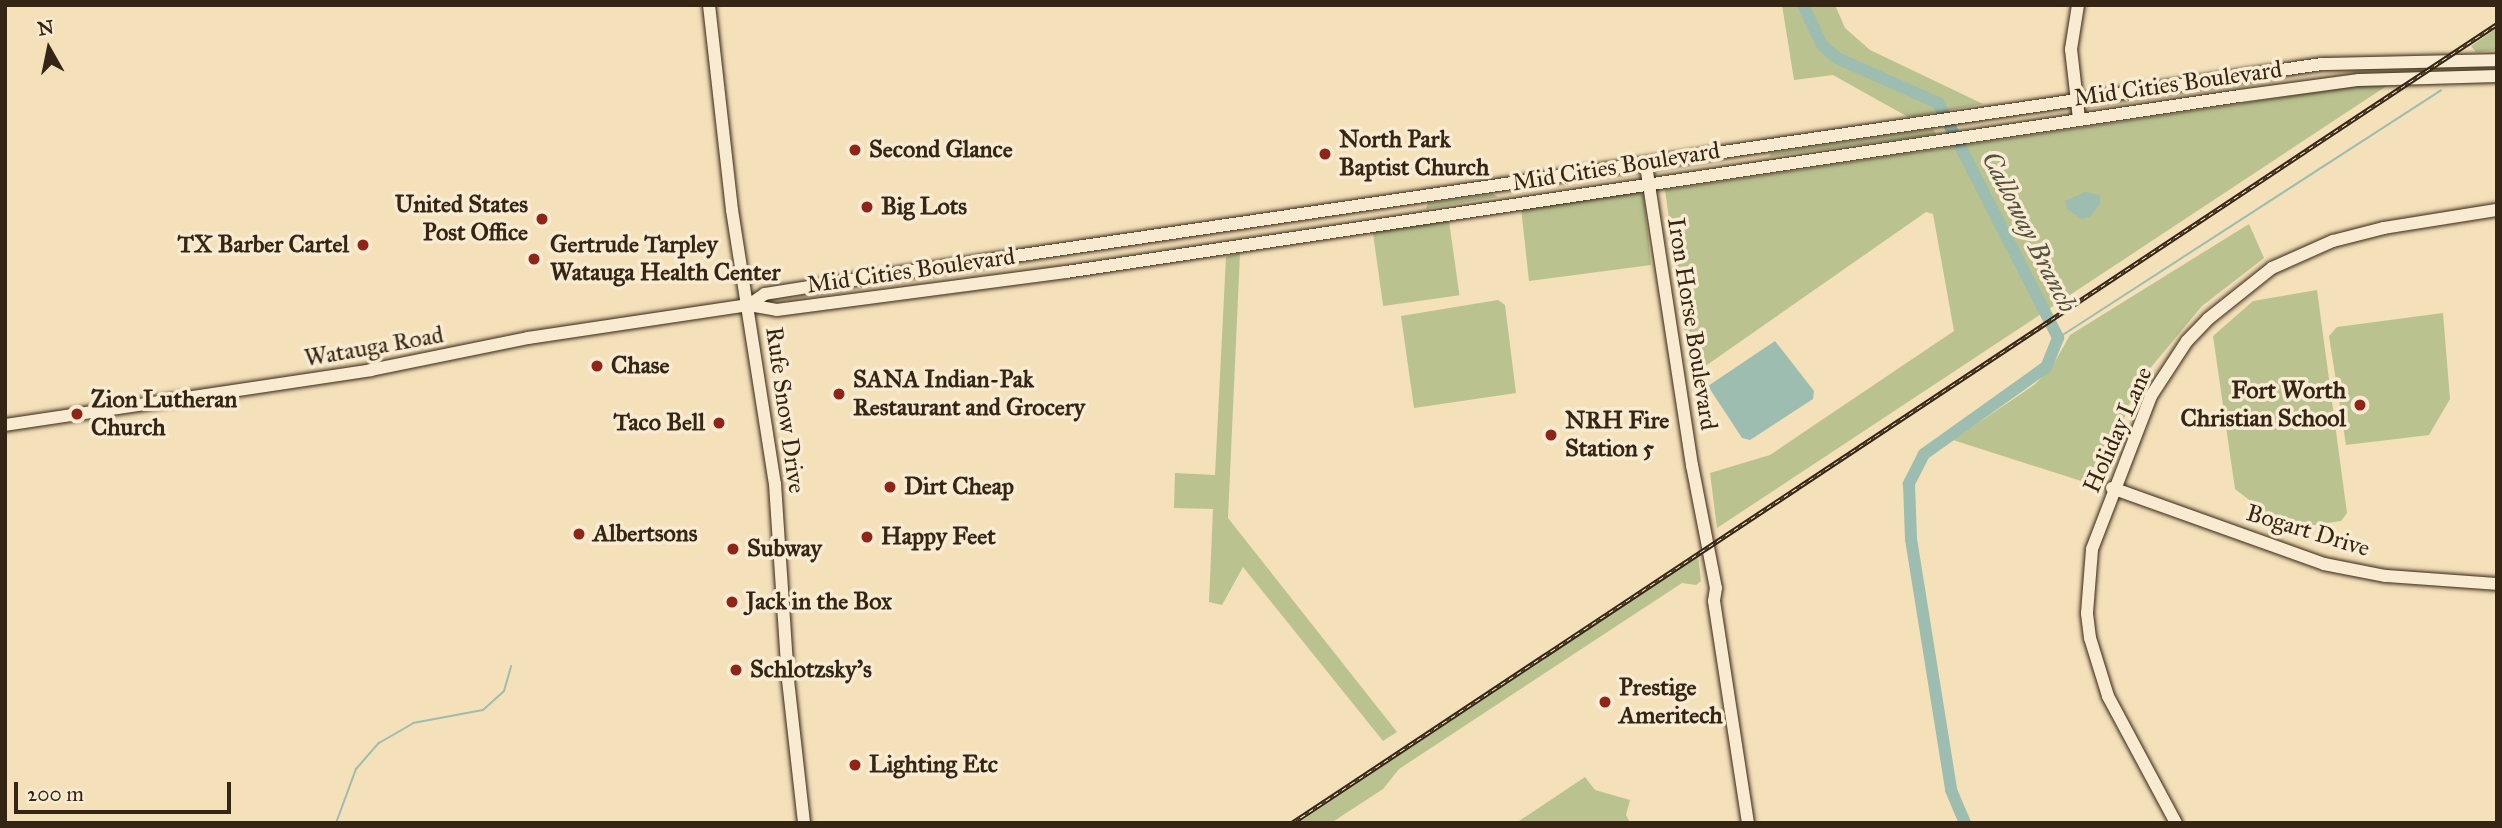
<!DOCTYPE html>
<html>
<head>
<meta charset="utf-8">
<style>
	body { margin:0 }
	#map { position:relative; width:2502px; height:828px; overflow:hidden; background:#f4e0b9; font-family:"IM FELL Great Primer",serif }
	div>[style] { position:absolute }
	.green>* { inset:0; background:#bac290; transform-origin:0 0 }
	.water>* { inset:0; background:#9cbdaf }
	.stream>* { height:2px; margin:-1px; padding:0 1px; transform-origin:1px; border-radius:1px; background:#9cbdaf }
	.river>* { height:12px; margin:-6px; padding:0 6px; transform-origin:6px; border-radius:6px; background:#9cbdaf }
	.roads { filter:drop-shadow(0 0 2px #352514) drop-shadow(0 0 2px #352514) }
	.secondary>* { height:12px; margin:-6px; padding:0 6px; transform-origin:6px; border-radius:6px; background:#f8ebd2 }
	.rail>* { height:4.5px; margin-top:-2.25px; transform-origin:0; background:repeating-linear-gradient(90deg,#f8ebd2 0 5px,#352514 0 10px); box-sizing:border-box; border-block:2px solid #352514 }
	.dots>* { width:19px; height:19px; translate:-50% -50%; box-sizing:border-box; border:4px solid #f8ebd2; border-radius:50% }
	span { translate:-50% -50%; white-space:nowrap; text-align:center; line-height:1.15; -webkit-text-stroke:7px #f8ebd2; paint-order:stroke }
	.street-label { font-size:24px; color:#352514 }
	.poi-label { font-size:24px; color:#352514; font-weight:700 }
	.left { translate:0 -50%; text-align:left }
	.right { translate:-100% -50%; text-align:right }
	.water-label { font-size:26px; color:#545342; font-style:italic }
	.frame { position:absolute; inset:0; border:7px solid #352514; pointer-events:none }
	.north { position:absolute; left:14px; top:14px; width:70px; height:70px; -webkit-text-stroke:5px #f8ebd2; paint-order:stroke; rotate:351deg; font-size:19px; font-weight:700; line-height:28px; text-align:center; color:#352514 }
	.north::after { content:''; display:block; margin:auto; width:24px; height:32px; background:#352514; clip-path:polygon(50% 0,100% 100%,50% 72%,0 100%) }
	.scale { position:absolute; left:14px; top:782px; width:217px; height:32px; box-sizing:border-box; border:4px solid #352514; border-top:0; padding-left:9px; font-size:21px; line-height:24px; white-space:nowrap; color:#352514; -webkit-text-stroke:5px #f8ebd2; paint-order:stroke }
</style>
</head>
<body>
<div id="map">
	<div class="green">
		<div style="clip-path:polygon(1782px 5px,1835px 5px,1845px 28px,1870px 50px,1983px 104px,1908px 117px,1833px 75px,1794px 80px)"></div>
		<div style="clip-path:polygon(2497px 28px,2497px 50px,2476px 52px,2471px 46px)"></div>
		<div style="clip-path:polygon(2365px 85px,2388px 85px,1717px 528px,1710px 473px,1770px 455px,1954px 331px,1933px 214px,1926px 212px,1691px 376px,1665px 190px)"></div>
		<div style="clip-path:polygon(1933px 129px,1936px 134px,1769px 157px,1771px 153px)"></div>
		<div style="clip-path:polygon(1639px 191px,1644px 197px,1651px 265px,1529px 281px,1521px 208px)"></div>
		<div style="clip-path:polygon(1493px 194px,1498px 197px,1426px 209px,1428px 203px)"></div>
		<div style="left:1449px;top:221px;width:75px;height:77px;rotate:82deg"></div>
		<div style="clip-path:polygon(2249px 224px,2264px 258px,2202px 306px,2147px 372px,2129px 405px,2100px 487px,1953px 440px,2034px 385px,2052px 367px,2070px 335px)"></div>
		<div style="clip-path:polygon(1240px 253px,1228px 518px,1397px 732px,1383px 741px,1243px 567px,1222px 605px,1209px 602px,1213px 509px,1174px 508px,1175px 473px,1215px 475px,1226px 257px)"></div>
		<div style="clip-path:polygon(2317px 290px,2347px 513px,2341px 521px,2287px 529px,2235px 489px,2213px 336px,2253px 301px)"></div>
		<div style="clip-path:polygon(1498px 300px,1505px 305px,1516px 393px,1414px 408px,1401px 316px)"></div>
		<div style="clip-path:polygon(2443px 313px,2450px 399px,2429px 435px,2346px 445px,2329px 336px,2337px 327px)"></div>
		<div style="clip-path:polygon(1698px 556px,1701px 581px,1696px 585px,1682px 583px,1399px 769px,1383px 789px,1331px 823px,1298px 823px)"></div>
		<div style="clip-path:polygon(1585px 777px,1595px 790px,1630px 800px,1626px 815px,1630px 823px,1516px 823px)"></div>
	</div>
	<div class="water">
		<div style="clip-path:polygon(2085px 192px,2100px 195px,2100px 204px,2090px 217px,2082px 219px,2067px 209px,2065px 201px)"></div>
		<div style="clip-path:polygon(1775px 341px,1814px 391px,1813px 399px,1750px 440px,1742px 438px,1708px 386px)"></div>
	</div>
	<div class="stream">
		<div style="left:2058px;top:338px;width:456px;rotate:-32.9deg"></div>
		<div style="left:336px;top:823px;width:58px;rotate:-69.7deg"></div>
		<div style="left:356px;top:769px;width:35px;rotate:-49deg"></div>
		<div style="left:379px;top:743px;width:39px;rotate:-30deg"></div>
		<div style="left:413px;top:723px;width:71px;rotate:-10.5deg"></div>
		<div style="left:483px;top:710px;width:28px;rotate:-42deg"></div>
		<div style="left:504px;top:691px;width:26px;rotate:-74deg"></div>
	</div>
	<div class="river">
		<div style="left:1803px;top:5px;width:44px;rotate:64.6deg"></div>
		<div style="left:1822px;top:45px;width:20px;rotate:41deg"></div>
		<div style="left:1837px;top:58px;width:111px;rotate:24deg"></div>
		<div style="left:1938px;top:103px;width:264px;rotate:62.9deg"></div>
		<div style="left:2058px;top:338px;width:31px;rotate:112deg"></div>
		<div style="left:2046px;top:367px;width:150px;rotate:144.5deg"></div>
		<div style="left:1924px;top:454px;width:34px;rotate:117deg"></div>
		<div style="left:1909px;top:484px;width:55px;rotate:87.9deg"></div>
		<div style="left:1911px;top:539px;width:254px;rotate:80.9deg"></div>
		<div style="left:1951px;top:790px;width:36px;rotate:67deg"></div>
	</div>
	<div class="roads">
		<div class="secondary">
			<div style="left:709px;top:5px;width:206px;rotate:83.6deg"></div>
			<div style="left:732px;top:210px;width:277px;rotate:81.1deg"></div>
			<div style="left:775px;top:484px;width:196px;rotate:86.2deg"></div>
			<div style="left:788px;top:680px;width:144px;rotate:83.6deg"></div>
			<div style="left:2078px;top:5px;width:45px;rotate:99deg"></div>
			<div style="left:2071px;top:49px;width:70px;rotate:83.5deg"></div>
			<div style="left:1646px;top:165px;width:304px;rotate:81.3deg"></div>
			<div style="left:1692px;top:465px;width:125px;rotate:79deg"></div>
			<div style="left:1716px;top:588px;width:13px;rotate:99deg"></div>
			<div style="left:1714px;top:601px;width:225px;rotate:81.3deg"></div>
			<div style="left:749px;top:305px;width:19px;rotate:-35deg"></div>
			<div style="left:765px;top:294px;width:88px;rotate:-9.1deg"></div>
			<div style="left:852px;top:280px;width:1486px;rotate:-8.36deg"></div>
			<div style="left:2322px;top:64px;width:175px;rotate:-1.3deg"></div>
			<div style="left:5px;top:425px;width:370px;rotate:-8.5deg"></div>
			<div style="left:371px;top:370px;width:160px;rotate:-11.5deg"></div>
			<div style="left:528px;top:338px;width:223px;rotate:-8.5deg"></div>
			<div style="left:749px;top:305px;width:28px;rotate:10deg"></div>
			<div style="left:777px;top:310px;width:291px;rotate:-7.5deg"></div>
			<div style="left:1066px;top:272px;width:1187px;rotate:-8.53deg"></div>
			<div style="left:2240px;top:96px;width:120px;rotate:-7.7deg"></div>
			<div style="left:2359px;top:80px;width:138px;rotate:-1.7deg"></div>
			<div style="left:2112px;top:488px;width:225px;rotate:19.7deg"></div>
			<div style="left:2324px;top:564px;width:63px;rotate:11deg"></div>
			<div style="left:2386px;top:576px;width:111px;rotate:4.1deg"></div>
			<div style="left:2176px;top:823px;width:144px;rotate:-118.2deg"></div>
			<div style="left:2108px;top:696px;width:61px;rotate:-107.2deg"></div>
			<div style="left:2090px;top:638px;width:25px;rotate:-97deg"></div>
			<div style="left:2087px;top:613px;width:64px;rotate:-85.5deg"></div>
			<div style="left:2092px;top:549px;width:164px;rotate:-68.9deg"></div>
			<div style="left:2151px;top:396px;width:66px;rotate:-56.8deg"></div>
			<div style="left:2187px;top:341px;width:30px;rotate:-46deg"></div>
			<div style="left:2208px;top:319px;width:82px;rotate:-38.6deg"></div>
			<div style="left:2272px;top:268px;width:67px;rotate:-23.9deg"></div>
			<div style="left:2333px;top:241px;width:53px;rotate:-14.3deg"></div>
			<div style="left:2384px;top:228px;width:114px;rotate:-9.1deg"></div>
		</div>
	</div>
	<div class="rail">
		<div style="left:1292px;top:823px;width:1446px;rotate:-33.55deg"></div>
	</div>
	<div class="dots">
		<div style="left:855px;top:150px;background:#8f2418"></div>
		<div style="left:1325px;top:154px;background:#8f2418"></div>
		<div style="left:867px;top:207px;background:#8f2418"></div>
		<div style="left:542px;top:219px;background:#8f2418"></div>
		<div style="left:363px;top:245px;background:#8f2418"></div>
		<div style="left:534px;top:259px;background:#8f2418"></div>
		<div style="left:597px;top:366px;background:#8f2418"></div>
		<div style="left:839px;top:394px;background:#8f2418"></div>
		<div style="left:2360px;top:405px;background:#8f2418"></div>
		<div style="left:77px;top:414px;background:#8f2418"></div>
		<div style="left:719px;top:423px;background:#8f2418"></div>
		<div style="left:1551px;top:435px;background:#8f2418"></div>
		<div style="left:890px;top:487px;background:#8f2418"></div>
		<div style="left:579px;top:534px;background:#8f2418"></div>
		<div style="left:867px;top:537px;background:#8f2418"></div>
		<div style="left:733px;top:549px;background:#8f2418"></div>
		<div style="left:732px;top:602px;background:#8f2418"></div>
		<div style="left:736px;top:670px;background:#8f2418"></div>
		<div style="left:1605px;top:702px;background:#8f2418"></div>
		<div style="left:855px;top:765px;background:#8f2418"></div>
	</div>
	<div class="street-label">
		<span style="left:2178px;top:84px;rotate:-8deg">Mid Cities Boulevard</span>
		<span style="left:1616px;top:167px;rotate:-9deg">Mid Cities Boulevard</span>
		<span style="left:911px;top:271px;rotate:-8deg">Mid Cities Boulevard</span>
		<span style="left:1692px;top:324px;rotate:81deg">Iron Horse Boulevard</span>
		<span style="left:374px;top:347px;rotate:-10deg">Watauga Road</span>
		<span style="left:785px;top:410px;rotate:82deg">Rufe Snow Drive</span>
		<span style="left:2118px;top:430px;rotate:-66deg">Holiday Lane</span>
		<span style="left:2308px;top:531px;rotate:17deg">Bogart Drive</span>
	</div>
	<div class="poi-label">
		<span class="left" style="left:1339px;top:154px">North Park<br>Baptist Church</span>
		<span class="left" style="left:869px;top:150px">Second Glance</span>
		<span class="right" style="left:528px;top:219px">United States<br>Post Office</span>
		<span class="left" style="left:881px;top:207px">Big Lots</span>
		<span class="right" style="left:349px;top:245px">TX Barber Cartel</span>
		<span class="left" style="left:550px;top:259px">Gertrude Tarpley<br>Watauga Health Center</span>
		<span class="left" style="left:611px;top:366px">Chase</span>
		<span class="left" style="left:853px;top:394px">SANA Indian-Pak<br>Restaurant and Grocery</span>
		<span class="right" style="left:2346px;top:405px">Fort Worth<br>Christian School</span>
		<span class="left" style="left:91px;top:414px">Zion Lutheran<br>Church</span>
		<span class="left" style="left:1565px;top:435px">NRH Fire<br>Station 5</span>
		<span class="right" style="left:705px;top:423px">Taco Bell</span>
		<span class="left" style="left:904px;top:487px">Dirt Cheap</span>
		<span class="left" style="left:593px;top:534px">Albertsons</span>
		<span class="left" style="left:881px;top:537px">Happy Feet</span>
		<span class="left" style="left:747px;top:549px">Subway</span>
		<span class="left" style="left:746px;top:602px">Jack in the Box</span>
		<span class="left" style="left:750px;top:670px">Schlotzsky's</span>
		<span class="left" style="left:1619px;top:702px">Prestige<br>Ameritech</span>
		<span class="left" style="left:869px;top:765px">Lighting Etc</span>
	</div>
	<div class="water-label">
		<span style="left:2029px;top:232px;rotate:63deg">Calloway Branch</span>
	</div>
	<div class="frame"></div>
	<div class="north">N</div>
	<div class="scale">200 m</div>
</div>
</body>
</html>
